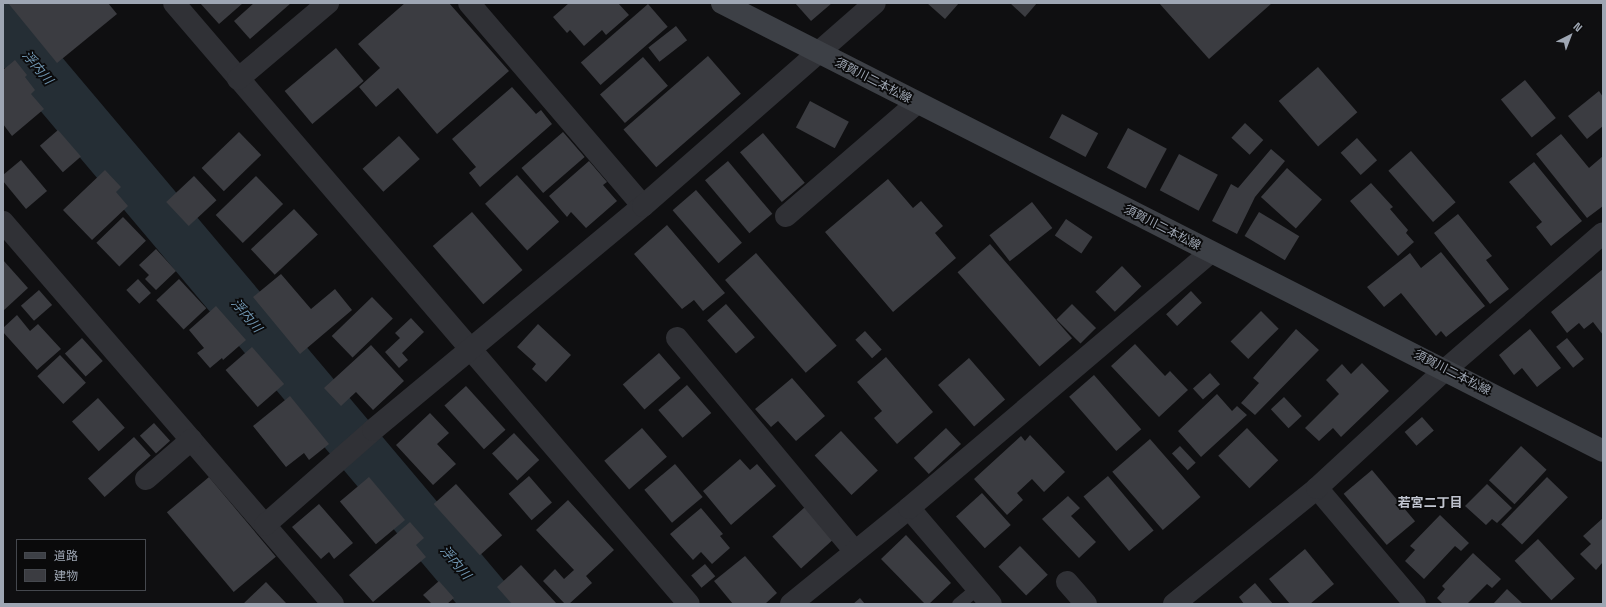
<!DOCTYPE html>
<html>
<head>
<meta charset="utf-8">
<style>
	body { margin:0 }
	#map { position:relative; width:1606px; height:607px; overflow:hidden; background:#0f0f11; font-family:"Space Grotesk","Noto Sans JP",sans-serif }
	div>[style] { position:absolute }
	.river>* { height:51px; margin:-25.5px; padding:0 25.5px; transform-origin:25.5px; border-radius:25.5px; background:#252e35 }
	.building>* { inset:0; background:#3b3c41; transform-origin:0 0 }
	.service>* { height:13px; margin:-6.5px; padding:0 6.5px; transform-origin:6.5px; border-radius:6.5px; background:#303136 }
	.minor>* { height:22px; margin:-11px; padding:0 11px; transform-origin:11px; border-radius:11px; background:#303136 }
	.tertiary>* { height:22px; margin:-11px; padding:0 11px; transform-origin:11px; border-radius:11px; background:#303136 }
	.secondary>* { height:22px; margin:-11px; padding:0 11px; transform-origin:11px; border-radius:11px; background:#3d4046 }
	span { translate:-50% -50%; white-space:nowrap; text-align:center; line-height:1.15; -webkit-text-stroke:3.5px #0a0a0b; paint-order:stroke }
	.street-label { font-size:12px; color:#9ea6b3 }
	.water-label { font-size:13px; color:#7197b3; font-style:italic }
	.neighbourhood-label { font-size:13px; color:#c0c4cf; font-weight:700 }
	.frame { position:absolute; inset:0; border:4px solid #9ea6b3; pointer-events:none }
	.legend { position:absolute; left:16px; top:539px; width:130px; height:52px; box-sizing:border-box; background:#0a0a0b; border:1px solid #45484e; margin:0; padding:5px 7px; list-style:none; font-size:12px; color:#9ea6b3 }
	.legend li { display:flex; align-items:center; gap:8px; height:20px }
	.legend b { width:20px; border:1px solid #45484e }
	.north { position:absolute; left:1550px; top:16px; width:40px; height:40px; -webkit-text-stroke:3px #0a0a0b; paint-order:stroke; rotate:42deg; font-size:11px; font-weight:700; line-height:16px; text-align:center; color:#9ea6b3 }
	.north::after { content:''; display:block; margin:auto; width:14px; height:18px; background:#9ea6b3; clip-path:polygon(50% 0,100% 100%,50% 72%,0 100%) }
</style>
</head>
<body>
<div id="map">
	<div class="river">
		<div style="left:3px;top:27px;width:755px;rotate:49.83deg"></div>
	</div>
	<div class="building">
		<div style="clip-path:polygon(8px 3px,108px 3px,117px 14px,57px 63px)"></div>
		<div style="clip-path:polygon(200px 3px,243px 3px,219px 24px)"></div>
		<div style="clip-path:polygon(254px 3px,291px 3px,250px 39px,234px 21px)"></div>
		<div style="clip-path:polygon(405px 3px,449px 3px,509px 71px,437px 134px,398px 88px,376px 107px,359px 87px,380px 68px,358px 44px)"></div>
		<div style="clip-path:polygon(569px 3px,618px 3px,629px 15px,606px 35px,602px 30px,584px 46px,570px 30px,567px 33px,553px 17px)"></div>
		<div style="clip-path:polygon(795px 3px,832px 3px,811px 21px)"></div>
		<div style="clip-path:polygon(927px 3px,959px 3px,945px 19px)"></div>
		<div style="clip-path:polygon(1010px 3px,1037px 3px,1025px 17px)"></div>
		<div style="clip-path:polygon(1159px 3px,1272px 3px,1209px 59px)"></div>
		<div style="left:648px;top:4px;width:30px;height:89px;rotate:49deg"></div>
		<div style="left:676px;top:26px;width:18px;height:35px;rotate:52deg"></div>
		<div style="left:336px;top:48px;width:43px;height:67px;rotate:50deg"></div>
		<div style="left:708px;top:56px;width:50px;height:112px;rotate:49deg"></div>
		<div style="left:643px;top:57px;width:38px;height:57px;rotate:49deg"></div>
		<div style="clip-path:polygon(15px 60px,27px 75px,25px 77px,35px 90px,31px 94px,44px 109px,12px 136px,3px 124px,3px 70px)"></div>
		<div style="left:1318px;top:67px;width:60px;height:52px;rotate:49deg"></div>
		<div style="left:1525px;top:80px;width:49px;height:31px;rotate:51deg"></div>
		<div style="clip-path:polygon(512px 87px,536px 114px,541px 110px,552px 124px,480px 187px,469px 173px,476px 167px,452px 139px)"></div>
		<div style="clip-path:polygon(1599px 91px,1603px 97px,1603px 126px,1587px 139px,1568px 116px)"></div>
		<div style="left:810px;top:101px;width:44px;height:30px;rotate:28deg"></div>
		<div style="left:1062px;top:114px;width:41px;height:27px;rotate:28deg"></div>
		<div style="left:1245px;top:123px;width:25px;height:20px;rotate:43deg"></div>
		<div style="left:1128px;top:128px;width:44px;height:45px;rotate:28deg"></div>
		<div style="left:58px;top:130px;width:35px;height:24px;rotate:49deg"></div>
		<div style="left:239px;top:132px;width:32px;height:52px;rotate:46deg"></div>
		<div style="left:563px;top:132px;width:33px;height:55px;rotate:49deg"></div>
		<div style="left:763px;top:133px;width:65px;height:30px;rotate:50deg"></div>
		<div style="clip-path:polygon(1561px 134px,1589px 168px,1603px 156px,1603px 206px,1587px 218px,1536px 154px)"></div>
		<div style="left:399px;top:136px;width:31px;height:49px;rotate:48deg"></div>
		<div style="left:1357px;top:138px;width:30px;height:22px;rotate:48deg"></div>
		<div style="clip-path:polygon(1271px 149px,1285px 161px,1255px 197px,1237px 234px,1212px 221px,1231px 184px,1238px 188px)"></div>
		<div style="left:1411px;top:151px;width:68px;height:30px;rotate:49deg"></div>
		<div style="left:1179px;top:154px;width:44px;height:41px;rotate:28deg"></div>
		<div style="clip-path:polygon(21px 160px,47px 191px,26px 209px,3px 181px,3px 175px)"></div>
		<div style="clip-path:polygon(589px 161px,607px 182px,603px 185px,617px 201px,586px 228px,571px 212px,567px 217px,549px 196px)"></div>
		<div style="left:728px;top:161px;width:69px;height:30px;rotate:50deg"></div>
		<div style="clip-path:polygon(1534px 162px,1582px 221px,1551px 246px,1536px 227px,1542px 222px,1509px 182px)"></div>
		<div style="left:1287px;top:168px;width:47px;height:39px;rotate:42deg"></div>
		<div style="clip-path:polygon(105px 170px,121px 187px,116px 192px,128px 206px,92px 240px,63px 210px)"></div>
		<div style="left:517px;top:175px;width:63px;height:43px;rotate:48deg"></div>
		<div style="left:194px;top:176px;width:33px;height:38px;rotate:47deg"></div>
		<div style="left:256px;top:176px;width:39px;height:56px;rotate:46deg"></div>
		<div style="clip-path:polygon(888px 179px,913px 208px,921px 201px,943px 226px,935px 233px,956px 258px,893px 312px,825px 232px)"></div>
		<div style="clip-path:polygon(1371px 183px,1393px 207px,1390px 209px,1408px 230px,1406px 233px,1414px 242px,1398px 256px,1350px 201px)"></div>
		<div style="left:696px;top:190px;width:70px;height:31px;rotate:49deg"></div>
		<div style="left:1032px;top:202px;width:33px;height:54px;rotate:52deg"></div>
		<div style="left:294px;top:209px;width:35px;height:59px;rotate:47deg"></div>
		<div style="left:472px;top:212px;width:77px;height:52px;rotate:49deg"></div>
		<div style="left:1259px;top:212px;width:47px;height:28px;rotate:31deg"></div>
		<div style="clip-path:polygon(1458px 214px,1492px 256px,1486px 260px,1509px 289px,1490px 304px,1434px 233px)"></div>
		<div style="left:123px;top:217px;width:33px;height:37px;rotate:46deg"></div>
		<div style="left:1066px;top:219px;width:32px;height:20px;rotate:34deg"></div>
		<div style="clip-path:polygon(667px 225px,725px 293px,703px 311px,694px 300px,682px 309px,634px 254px)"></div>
		<div style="left:990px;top:244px;width:125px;height:43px;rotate:49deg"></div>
		<div style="clip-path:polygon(156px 249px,176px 271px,156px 290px,145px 279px,149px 275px,139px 265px)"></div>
		<div style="clip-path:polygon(1441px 252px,1485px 306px,1446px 337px,1441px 331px,1436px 336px,1401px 293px,1384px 307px,1367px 287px,1410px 253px,1421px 268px)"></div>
		<div style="left:756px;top:253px;width:123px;height:41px;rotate:49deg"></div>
		<div style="clip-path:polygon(3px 260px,28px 288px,3px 311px)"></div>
		<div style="left:1122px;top:266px;width:28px;height:37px;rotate:46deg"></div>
		<div style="clip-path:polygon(1603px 269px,1603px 335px,1593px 322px,1584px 329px,1579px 323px,1567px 333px,1551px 312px)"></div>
		<div style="clip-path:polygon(281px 274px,311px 309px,335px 289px,352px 310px,300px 354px,253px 297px)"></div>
		<div style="left:138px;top:279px;width:19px;height:16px;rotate:47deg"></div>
		<div style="left:179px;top:279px;width:40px;height:31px;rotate:47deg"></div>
		<div style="left:39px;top:290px;width:20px;height:24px;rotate:49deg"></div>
		<div style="left:1191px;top:291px;width:16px;height:34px;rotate:47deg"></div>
		<div style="left:372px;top:297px;width:30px;height:56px;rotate:46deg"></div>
		<div style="left:726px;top:304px;width:44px;height:25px;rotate:49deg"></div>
		<div style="left:1072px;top:304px;width:34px;height:22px;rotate:45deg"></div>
		<div style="clip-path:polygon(216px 306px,246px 340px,223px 360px,222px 358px,210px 368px,197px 353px,204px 348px,189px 330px)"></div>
		<div style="left:1261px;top:311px;width:25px;height:43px;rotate:45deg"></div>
		<div style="clip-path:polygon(17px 315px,30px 331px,38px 324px,61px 349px,37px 370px,3px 332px,3px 328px)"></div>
		<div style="clip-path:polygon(411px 318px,424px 332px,402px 353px,408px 360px,399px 368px,385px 352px,400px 338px,395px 333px)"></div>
		<div style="clip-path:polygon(538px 324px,571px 355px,546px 382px,532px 369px,536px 364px,517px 347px)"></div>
		<div style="clip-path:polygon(1296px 329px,1319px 350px,1255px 415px,1241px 403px,1259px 383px,1253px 378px)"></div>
		<div style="clip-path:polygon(1530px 329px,1561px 368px,1537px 387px,1522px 368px,1514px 375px,1499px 355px)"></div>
		<div style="left:865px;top:331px;width:25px;height:13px;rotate:48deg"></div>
		<div style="left:82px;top:338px;width:31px;height:23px;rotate:48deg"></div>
		<div style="left:1567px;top:338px;width:27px;height:14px;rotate:51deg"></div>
		<div style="clip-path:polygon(1135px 344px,1165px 376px,1170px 371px,1188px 390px,1159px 417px,1111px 366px)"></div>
		<div style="clip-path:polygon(371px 345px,404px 381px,373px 410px,356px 392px,341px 406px,324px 388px)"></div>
		<div style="left:252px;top:347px;width:49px;height:35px;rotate:49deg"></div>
		<div style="left:659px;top:353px;width:33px;height:48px;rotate:49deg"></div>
		<div style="left:60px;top:355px;width:38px;height:31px;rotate:47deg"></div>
		<div style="clip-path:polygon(886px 357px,933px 412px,897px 444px,874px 418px,882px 411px,857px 382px)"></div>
		<div style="left:969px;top:358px;width:55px;height:41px;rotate:49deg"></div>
		<div style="clip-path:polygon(1362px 363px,1389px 391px,1341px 437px,1333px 428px,1319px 441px,1305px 428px,1339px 394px,1326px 380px,1342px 364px,1351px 374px)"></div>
		<div style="left:1210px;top:373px;width:15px;height:23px;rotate:48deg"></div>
		<div style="left:1094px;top:375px;width:72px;height:33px;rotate:49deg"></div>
		<div style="clip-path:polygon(792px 378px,825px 416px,796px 441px,778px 421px,771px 427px,755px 409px)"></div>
		<div style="left:687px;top:385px;width:37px;height:38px;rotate:49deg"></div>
		<div style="left:466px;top:386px;width:59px;height:29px;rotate:48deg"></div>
		<div style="clip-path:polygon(1217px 394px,1232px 411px,1237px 406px,1247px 415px,1201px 457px,1178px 431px)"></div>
		<div style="clip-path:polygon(290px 396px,329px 444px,309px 460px,304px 453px,286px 467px,253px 426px)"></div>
		<div style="left:1284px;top:397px;width:26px;height:18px;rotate:47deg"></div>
		<div style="left:98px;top:398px;width:40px;height:35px;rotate:48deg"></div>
		<div style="clip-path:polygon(430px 413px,449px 433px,437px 444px,456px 464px,433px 485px,396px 445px)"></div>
		<div style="left:1422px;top:417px;width:18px;height:23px;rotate:49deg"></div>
		<div style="left:154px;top:423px;width:24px;height:19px;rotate:48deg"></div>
		<div style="left:642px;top:428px;width:38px;height:50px;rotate:49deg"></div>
		<div style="left:946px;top:428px;width:22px;height:44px;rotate:47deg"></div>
		<div style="left:1247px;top:428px;width:45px;height:40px;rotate:46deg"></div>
		<div style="left:841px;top:431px;width:54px;height:36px;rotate:47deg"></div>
		<div style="left:514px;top:433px;width:37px;height:30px;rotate:47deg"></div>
		<div style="clip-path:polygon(1030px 435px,1065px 472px,1044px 492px,1032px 479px,1017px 493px,1023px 500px,1007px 515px,974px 479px,1021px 436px,1025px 441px)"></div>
		<div style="left:134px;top:437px;width:25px;height:62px;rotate:48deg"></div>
		<div style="left:1150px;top:439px;width:77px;height:50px;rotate:49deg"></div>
		<div style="left:1180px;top:446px;width:23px;height:11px;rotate:47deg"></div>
		<div style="left:1521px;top:446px;width:35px;height:47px;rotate:43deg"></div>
		<div style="clip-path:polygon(740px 459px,750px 470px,757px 464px,776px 486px,731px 525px,703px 491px)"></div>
		<div style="left:675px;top:464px;width:43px;height:40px;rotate:50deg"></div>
		<div style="left:1372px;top:470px;width:67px;height:37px;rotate:50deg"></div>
		<div style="left:529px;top:476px;width:35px;height:27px;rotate:49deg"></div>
		<div style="left:1108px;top:476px;width:71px;height:32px;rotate:50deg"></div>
		<div style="left:209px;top:477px;width:104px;height:55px;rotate:50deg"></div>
		<div style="left:369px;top:477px;width:56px;height:38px;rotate:50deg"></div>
		<div style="left:1547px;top:477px;width:29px;height:66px;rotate:44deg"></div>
		<div style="left:456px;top:484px;width:69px;height:30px;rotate:48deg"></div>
		<div style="clip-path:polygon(1487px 484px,1512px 508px,1497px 523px,1492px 519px,1486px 525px,1465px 506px)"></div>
		<div style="left:982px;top:493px;width:43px;height:35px;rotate:48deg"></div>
		<div style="clip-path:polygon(1068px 496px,1080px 508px,1071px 516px,1096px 542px,1079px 558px,1042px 519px)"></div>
		<div style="clip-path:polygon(568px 500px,614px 550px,586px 576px,592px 583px,569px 604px,565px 604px,543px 581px,555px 569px,564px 579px,574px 570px,536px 530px)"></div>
		<div style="clip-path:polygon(319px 504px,353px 543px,334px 559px,329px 552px,321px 559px,292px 527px)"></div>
		<div style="left:805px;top:507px;width:43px;height:44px;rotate:48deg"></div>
		<div style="clip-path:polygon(701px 508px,723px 534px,720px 536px,730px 548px,712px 564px,701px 552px,693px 560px,670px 534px)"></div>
		<div style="clip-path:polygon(1440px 515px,1469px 543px,1461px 551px,1455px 546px,1424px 579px,1405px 561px,1415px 550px,1410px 546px)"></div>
		<div style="clip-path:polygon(1603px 518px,1603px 562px,1596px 570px,1580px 554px,1591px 544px,1583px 536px)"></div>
		<div style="clip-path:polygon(410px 522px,424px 538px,416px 545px,426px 557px,373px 602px,349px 575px)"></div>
		<div style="clip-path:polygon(906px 535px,951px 583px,929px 604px,925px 604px,881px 559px)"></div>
		<div style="left:1538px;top:539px;width:54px;height:32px;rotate:47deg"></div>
		<div style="left:1020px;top:546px;width:40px;height:30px;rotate:46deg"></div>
		<div style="clip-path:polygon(1305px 549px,1334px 584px,1310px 604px,1290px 604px,1269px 579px)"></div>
		<div style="clip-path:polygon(1473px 553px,1501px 579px,1492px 588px,1487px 584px,1467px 604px,1443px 604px,1437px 598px,1445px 589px,1442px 586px)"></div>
		<div style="clip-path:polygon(745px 556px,777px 593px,765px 604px,733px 604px,714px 581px)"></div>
		<div style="left:705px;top:564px;width:16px;height:18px;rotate:50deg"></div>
		<div style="clip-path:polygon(521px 565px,557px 604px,512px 604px,497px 587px)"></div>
		<div style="clip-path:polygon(439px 581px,454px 598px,447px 604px,432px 604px,423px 595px)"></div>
		<div style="clip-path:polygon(266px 582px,287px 604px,243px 604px)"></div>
		<div style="clip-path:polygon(1255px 583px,1273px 604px,1244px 604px,1239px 597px)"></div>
		<div style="clip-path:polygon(1507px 589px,1523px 604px,1493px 604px)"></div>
		<div style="clip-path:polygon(860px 598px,865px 604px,853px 604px)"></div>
	</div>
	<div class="service">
		<div style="left:958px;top:604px;width:25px;rotate:-40deg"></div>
	</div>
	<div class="minor">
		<div style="left:174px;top:3px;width:791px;rotate:49.41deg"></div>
		<div style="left:469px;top:3px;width:267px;rotate:49.4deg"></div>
		<div style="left:238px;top:79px;width:118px;rotate:-40.2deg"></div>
		<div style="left:786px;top:216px;width:173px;rotate:-40.8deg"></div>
		<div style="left:3px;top:222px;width:505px;rotate:49.18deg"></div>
		<div style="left:677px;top:338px;width:278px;rotate:50.2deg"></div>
		<div style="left:146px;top:479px;width:60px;rotate:-40.9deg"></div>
		<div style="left:1317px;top:488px;width:152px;rotate:49.8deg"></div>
		<div style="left:909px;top:508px;width:126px;rotate:49.5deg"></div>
		<div style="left:265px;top:525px;width:144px;rotate:-41.3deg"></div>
		<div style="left:373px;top:430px;width:351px;rotate:-39.7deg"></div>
		<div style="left:643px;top:206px;width:308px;rotate:-41.2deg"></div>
		<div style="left:1067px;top:582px;width:29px;rotate:49deg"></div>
		<div style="left:791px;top:604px;width:152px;rotate:-39.1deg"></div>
		<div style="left:909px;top:508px;width:394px;rotate:-40.3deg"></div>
		<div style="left:1174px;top:604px;width:184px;rotate:-39deg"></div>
		<div style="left:1317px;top:488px;width:174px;rotate:-42.7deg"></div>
	</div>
	<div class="tertiary">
		<div style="left:1445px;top:370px;width:209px;rotate:-40.9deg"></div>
	</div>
	<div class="secondary">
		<div style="left:722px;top:3px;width:988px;rotate:26.95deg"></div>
	</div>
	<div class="street-label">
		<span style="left:873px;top:81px;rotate:27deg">須賀川二本松線</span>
		<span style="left:1162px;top:228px;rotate:27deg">須賀川二本松線</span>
		<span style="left:1452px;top:373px;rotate:27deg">須賀川二本松線</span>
	</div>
	<div class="water-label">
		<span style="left:37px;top:68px;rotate:50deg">浮内川</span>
		<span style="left:246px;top:316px;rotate:50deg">浮内川</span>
		<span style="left:455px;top:563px;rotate:50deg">浮内川</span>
	</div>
	<div class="neighbourhood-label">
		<span style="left:1430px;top:503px">若宮二丁目</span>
	</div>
	<div class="frame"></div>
	<ul class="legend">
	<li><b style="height:5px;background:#3d4046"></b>道路</li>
	<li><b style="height:11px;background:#3b3c41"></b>建物</li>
	</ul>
	<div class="north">N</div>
</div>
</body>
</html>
